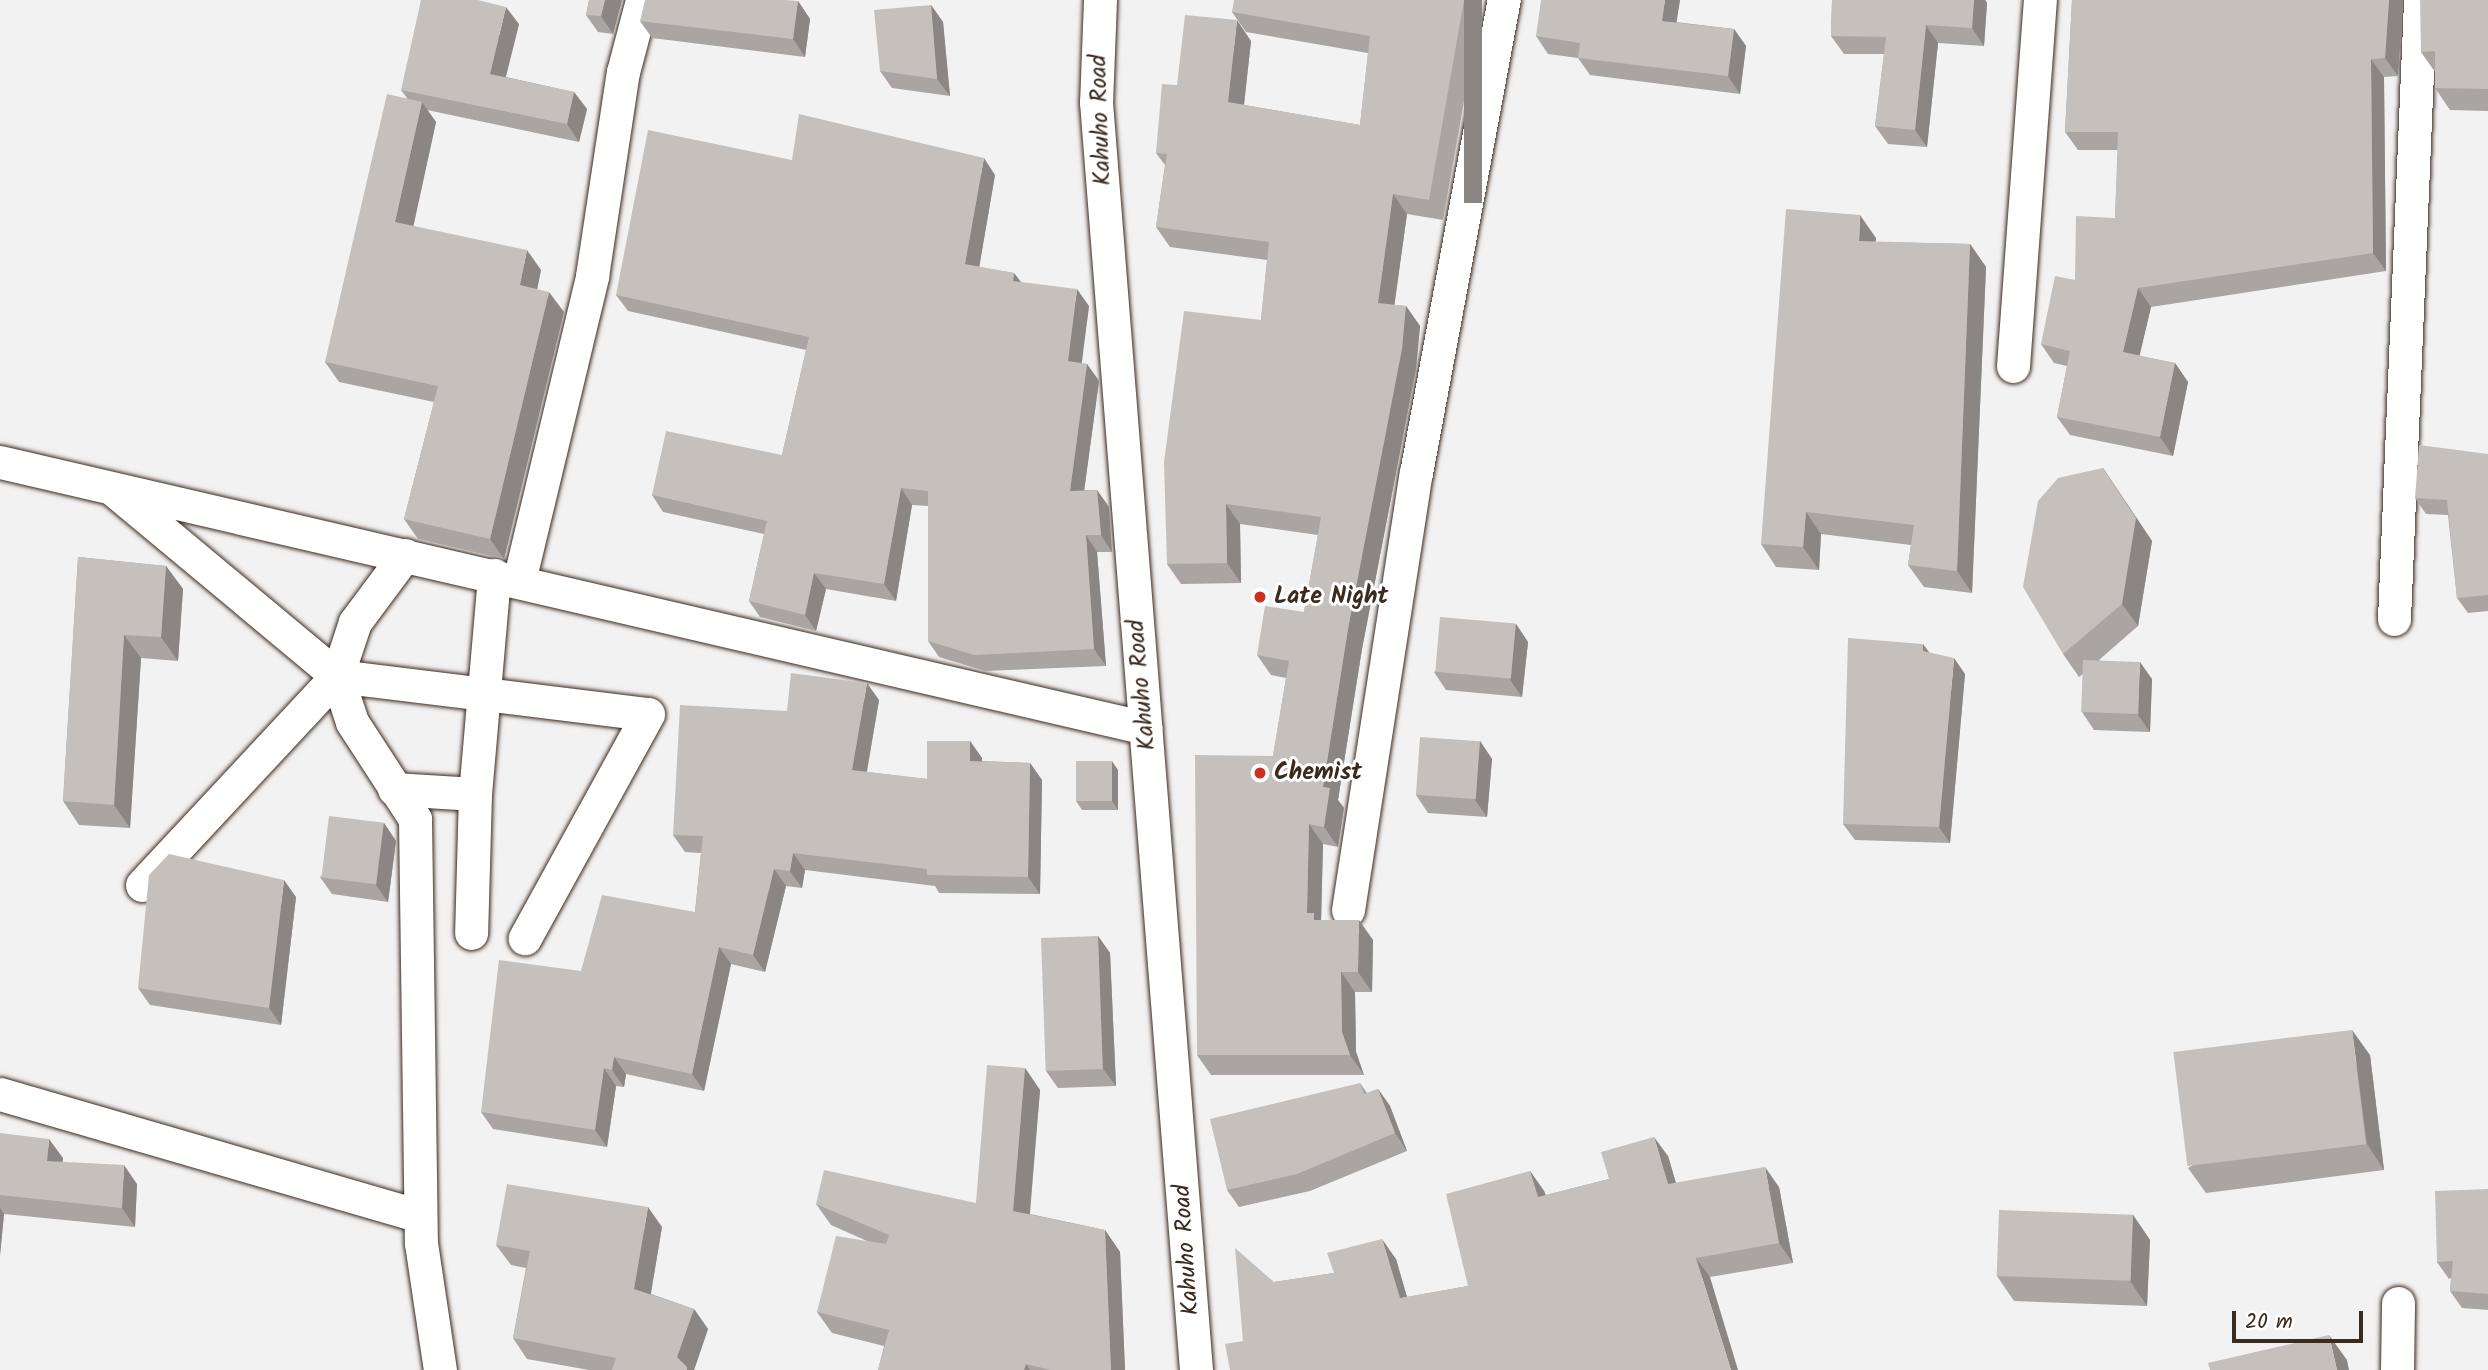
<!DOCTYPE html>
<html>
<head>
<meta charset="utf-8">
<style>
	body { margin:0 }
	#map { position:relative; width:2488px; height:1370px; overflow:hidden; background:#f3f2f2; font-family:Kalam,sans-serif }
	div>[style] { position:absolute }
	.roads { filter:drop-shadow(0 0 2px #3b2a1e) drop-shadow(0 0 2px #3b2a1e) }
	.street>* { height:33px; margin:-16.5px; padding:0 16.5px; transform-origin:16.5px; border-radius:16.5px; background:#fff }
	.wall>* { inset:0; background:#aaa5a3 }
	.shaded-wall>* { inset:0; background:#8b8684; transform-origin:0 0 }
	.building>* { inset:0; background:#c6c0bd; transform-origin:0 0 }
	.dots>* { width:19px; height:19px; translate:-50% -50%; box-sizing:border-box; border:4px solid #fff; border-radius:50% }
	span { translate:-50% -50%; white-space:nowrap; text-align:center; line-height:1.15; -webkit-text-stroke:6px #fff; paint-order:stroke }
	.street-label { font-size:24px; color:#3b2a1e }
	.poi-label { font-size:24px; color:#3b2a1e; font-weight:700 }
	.left { translate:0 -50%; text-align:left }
	.scale { position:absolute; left:2232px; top:1311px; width:131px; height:32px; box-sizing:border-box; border:4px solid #3b2a1e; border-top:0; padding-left:9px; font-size:21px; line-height:24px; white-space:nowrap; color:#3b2a1e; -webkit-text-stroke:5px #fff; paint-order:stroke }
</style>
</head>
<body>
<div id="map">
	<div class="roads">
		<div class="street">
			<div style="left:1100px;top:0;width:102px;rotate:92.2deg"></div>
			<div style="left:1096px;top:102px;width:1272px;rotate:85.49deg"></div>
			<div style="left:2013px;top:366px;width:367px;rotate:-85.8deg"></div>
			<div style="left:0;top:462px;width:1176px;rotate:13.07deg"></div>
			<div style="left:115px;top:491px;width:289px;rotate:39.8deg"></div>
			<div style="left:337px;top:676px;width:313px;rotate:7deg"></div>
			<div style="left:648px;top:714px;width:256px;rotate:118.8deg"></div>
			<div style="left:405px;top:555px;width:84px;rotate:126.7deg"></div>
			<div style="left:355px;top:622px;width:57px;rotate:108.4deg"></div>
			<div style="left:337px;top:676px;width:48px;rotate:71.9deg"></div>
			<div style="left:352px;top:722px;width:116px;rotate:57deg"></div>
			<div style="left:415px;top:819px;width:424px;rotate:89.2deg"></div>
			<div style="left:421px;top:1243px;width:128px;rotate:81.5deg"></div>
			<div style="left:519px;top:581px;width:314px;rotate:-76.5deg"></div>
			<div style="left:592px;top:276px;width:206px;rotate:-81.4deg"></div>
			<div style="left:623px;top:72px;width:74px;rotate:-75.2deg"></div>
			<div style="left:2394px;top:619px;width:620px;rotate:-87.59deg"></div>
			<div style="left:394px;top:789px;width:81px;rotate:3.5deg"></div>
			<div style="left:475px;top:794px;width:139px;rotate:91.6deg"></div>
			<div style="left:475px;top:794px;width:220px;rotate:-85deg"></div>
			<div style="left:142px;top:885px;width:286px;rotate:-47deg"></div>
			<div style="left:1348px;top:910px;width:442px;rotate:-81.2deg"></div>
			<div style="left:1416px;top:473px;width:481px;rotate:-79.5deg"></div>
			<div style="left:0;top:1094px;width:437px;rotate:16.2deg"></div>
			<div style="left:2397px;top:1370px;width:67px;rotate:-89.1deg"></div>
		</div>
	</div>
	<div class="wall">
		<div style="clip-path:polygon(589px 0,622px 0,613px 34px,598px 32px,586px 15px)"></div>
		<div style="clip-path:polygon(1482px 0,1443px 220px,1407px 214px,1394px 305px,1406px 306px,1420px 326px,1416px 369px,1362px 649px,1338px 800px,1344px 808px,1338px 847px,1323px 844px,1321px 920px,1373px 940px,1372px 992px,1355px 992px,1356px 1052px,1364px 1075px,1211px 1075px,1197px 1055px,1273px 756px,1286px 678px,1271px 675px,1257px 655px,1304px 612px,1318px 535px,1240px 524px,1241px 583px,1181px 584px,1167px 564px,1261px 320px,1267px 260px,1170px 247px,1156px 227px,1165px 165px,1156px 153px,1177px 85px,1251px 41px,1244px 105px,1360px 125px,1368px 53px,1246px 32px,1232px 12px)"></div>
		<div style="clip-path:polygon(1680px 0,1676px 22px,1734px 29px,1746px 46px,1740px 94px,1590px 75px,1578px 58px,1548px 54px,1536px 36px)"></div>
		<div style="clip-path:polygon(1832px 0,1985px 0,1987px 3px,1984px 46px,1938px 43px,1927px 147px,1888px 144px,1875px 126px,1884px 54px,1844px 54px,1831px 36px)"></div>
		<div style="clip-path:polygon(2072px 0,2403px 0,2398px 76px,2384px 77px,2386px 271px,2151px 307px,2139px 356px,2175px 363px,2188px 382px,2173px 456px,2070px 435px,2057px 417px,2067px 366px,2054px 363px,2041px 344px,2075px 280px,2115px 218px,2118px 150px,2078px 150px,2065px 132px)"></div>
		<div style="clip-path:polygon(2488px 0,2488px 111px,2450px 110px,2435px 88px,2435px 72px,2421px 52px)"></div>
		<div style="clip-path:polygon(798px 1px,810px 19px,805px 57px,652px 38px,640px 21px)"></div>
		<div style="clip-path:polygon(931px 5px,943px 22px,950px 96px,892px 88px,880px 71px)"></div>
		<div style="clip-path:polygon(519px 24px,506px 77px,574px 92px,587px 109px,579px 142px,427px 110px,436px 122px,413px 226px,541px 270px,537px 289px,564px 312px,504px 559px,418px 539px,404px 519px,434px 402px,339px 382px,325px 362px,407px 98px,401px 90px)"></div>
		<div style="clip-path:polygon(792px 160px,995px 175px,979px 267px,1014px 273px,1021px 282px,1089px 306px,1081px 363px,1087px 364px,1099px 381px,1084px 490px,1097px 490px,1109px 507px,1112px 552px,1097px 552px,1106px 666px,985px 671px,939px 657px,928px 641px,928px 506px,912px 505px,896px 601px,826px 589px,816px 631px,760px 617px,749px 601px,764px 534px,663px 512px,652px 495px,782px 455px,806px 350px,628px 311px,616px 295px)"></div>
		<div style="clip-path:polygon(1876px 238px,1875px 242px,1970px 244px,1986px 267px,1972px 593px,1924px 587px,1908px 565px,1911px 545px,1821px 534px,1819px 570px,1776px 567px,1761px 544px)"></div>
		<div style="clip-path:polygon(2488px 454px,2488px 611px,2468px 613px,2457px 598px,2448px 515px,2426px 514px,2415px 498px)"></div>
		<div style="clip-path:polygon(2103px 468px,2152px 541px,2138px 626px,2099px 660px,2152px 679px,2150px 732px,2094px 730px,2082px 712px,2083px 674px,2079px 677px,2063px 654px)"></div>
		<div style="clip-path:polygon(78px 557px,166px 566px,183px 589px,178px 661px,141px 658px,130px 828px,79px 825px,63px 801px)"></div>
		<div style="clip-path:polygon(1516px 624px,1528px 642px,1522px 697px,1446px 690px,1434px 672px)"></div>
		<div style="clip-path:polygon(1965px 674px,1950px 843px,1855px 840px,1843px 824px)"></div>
		<div style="clip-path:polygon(879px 700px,867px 772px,927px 779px,970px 741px,982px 758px,982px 761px,1030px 763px,1042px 780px,1040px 894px,939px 893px,935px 886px,805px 870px,802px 888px,786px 886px,765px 972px,731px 964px,704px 1091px,626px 1074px,624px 1087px,616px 1086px,607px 1147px,493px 1129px,481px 1112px,581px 971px,695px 912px,701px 853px,685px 852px,673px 835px,787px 711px)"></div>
		<div style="clip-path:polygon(1480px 741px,1492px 759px,1487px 817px,1428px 813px,1416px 795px)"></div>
		<div style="clip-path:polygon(1118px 770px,1118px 810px,1082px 810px,1076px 801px)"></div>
		<div style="clip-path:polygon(384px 823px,396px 841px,388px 902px,332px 894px,320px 877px)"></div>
		<div style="clip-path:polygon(296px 897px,281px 1025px,150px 1005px,138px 988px)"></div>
		<div style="clip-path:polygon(1098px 936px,1110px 953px,1116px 1086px,1058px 1088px,1046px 1071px)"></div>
		<div style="clip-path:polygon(2370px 1055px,2384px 1170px,2206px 1193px,2188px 1168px)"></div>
		<div style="clip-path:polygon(1025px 1068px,1040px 1090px,1030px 1214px,1105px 1230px,1120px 1252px,1125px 1370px,878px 1370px,884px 1346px,832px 1333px,817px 1312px,867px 1241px,831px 1225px,816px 1204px,976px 1203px)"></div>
		<div style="clip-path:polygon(1360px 1083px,1367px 1093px,1378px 1089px,1390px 1106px,1407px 1151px,1310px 1191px,1239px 1207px,1227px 1190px)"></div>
		<div style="clip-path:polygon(0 1133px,63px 1158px,62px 1162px,137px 1184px,135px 1227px,4px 1214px,0 1255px)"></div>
		<div style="clip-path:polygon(1668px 1156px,1676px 1183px,1779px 1187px,1793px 1263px,1710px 1277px,1243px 1341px,1274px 1282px,1334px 1273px,1396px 1259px,1407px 1297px,1468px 1286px,1530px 1171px,1544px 1191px,1546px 1195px,1609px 1179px)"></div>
		<div style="clip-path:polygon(2488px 1189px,2488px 1310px,2462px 1308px,2450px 1291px,2451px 1278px,2449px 1279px,2437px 1262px)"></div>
		<div style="clip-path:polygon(2133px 1215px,2150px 1240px,2147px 1306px,2014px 1301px,1997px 1276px)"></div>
		<div style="clip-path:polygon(662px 1227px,651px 1294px,694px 1309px,708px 1329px,694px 1370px,589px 1370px,527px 1359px,513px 1338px,526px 1268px,511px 1265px,496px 1245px)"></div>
	</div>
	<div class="shaded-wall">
		<div style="clip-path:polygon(605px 0,622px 0,613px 34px,601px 16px)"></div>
		<div style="left:1464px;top:0;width:18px;height:203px"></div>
		<div style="clip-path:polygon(1665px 0,1680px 0,1674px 38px,1662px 21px)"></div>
		<div style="clip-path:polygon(1974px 0,1985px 0,1987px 3px,1984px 46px,1972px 28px)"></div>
		<div style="clip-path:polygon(2389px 0,2403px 0,2398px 76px,2385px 58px)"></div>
		<div style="clip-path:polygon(798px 1px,810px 19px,805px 57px,793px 39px)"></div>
		<div style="clip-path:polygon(931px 5px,943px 22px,950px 96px,937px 79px)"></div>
		<div style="clip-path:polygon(506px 7px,519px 24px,502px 91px,490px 74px)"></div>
		<div style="clip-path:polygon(1237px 20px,1251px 41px,1242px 122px,1228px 102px)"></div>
		<div style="clip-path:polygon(1926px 25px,1938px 43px,1927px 147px,1915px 130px)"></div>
		<div style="clip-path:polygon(1734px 29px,1746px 46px,1740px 94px,1728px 76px)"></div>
		<div style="clip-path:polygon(2371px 59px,2384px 77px,2386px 271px,2373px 253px)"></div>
		<div style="clip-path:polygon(574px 92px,587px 109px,579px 142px,567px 124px)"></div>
		<div style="clip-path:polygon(422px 102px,436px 122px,410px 242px,395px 222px)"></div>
		<div style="clip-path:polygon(984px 158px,995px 175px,977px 280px,965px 264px)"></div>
		<div style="clip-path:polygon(1393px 194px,1407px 214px,1392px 323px,1378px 303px)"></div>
		<div style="clip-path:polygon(1860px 215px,1876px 238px,1874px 264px,1859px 241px)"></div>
		<div style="clip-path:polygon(1970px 244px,1986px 267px,1972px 593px,1957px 571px)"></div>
		<div style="clip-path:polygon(527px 250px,541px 270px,534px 305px,520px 285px)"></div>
		<div style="clip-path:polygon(1014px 273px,1026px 289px,1013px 281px)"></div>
		<div style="clip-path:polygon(2138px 288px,2151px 307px,2136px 371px,2123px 352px)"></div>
		<div style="clip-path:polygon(1077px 289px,1089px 306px,1080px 377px,1068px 361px)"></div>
		<div style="clip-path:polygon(549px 292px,564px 312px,504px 559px,490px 539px)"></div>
		<div style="clip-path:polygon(1406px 306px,1420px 326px,1416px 369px,1362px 649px,1338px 800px,1344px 808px,1338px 847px,1324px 827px,1323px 787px,1348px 629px)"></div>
		<div style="clip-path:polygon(2175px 363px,2188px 382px,2173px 456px,2160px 437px)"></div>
		<div style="clip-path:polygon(1087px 364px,1099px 381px,1082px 507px,1070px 491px)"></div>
		<div style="clip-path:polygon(2103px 468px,2152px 541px,2138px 626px,2122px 604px)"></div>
		<div style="clip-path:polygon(901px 488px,912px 505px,896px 601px,884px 584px)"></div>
		<div style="clip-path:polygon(1097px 490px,1109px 507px,1112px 552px,1101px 535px)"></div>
		<div style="clip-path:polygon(1226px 504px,1240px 524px,1241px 583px,1227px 563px)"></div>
		<div style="clip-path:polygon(1806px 512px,1821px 534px,1819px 570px,1803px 547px)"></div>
		<div style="clip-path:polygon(1086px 535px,1097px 552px,1106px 666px,1094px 649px)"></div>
		<div style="clip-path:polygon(166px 566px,183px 589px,178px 661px,161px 637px)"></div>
		<div style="clip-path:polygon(814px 573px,826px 589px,816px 631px,805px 615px)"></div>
		<div style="clip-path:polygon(1516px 624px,1528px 642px,1522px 697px,1510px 680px)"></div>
		<div style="clip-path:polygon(124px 635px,141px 658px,130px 828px,114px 805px)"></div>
		<div style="clip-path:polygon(1923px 644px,1935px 660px,1923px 651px)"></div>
		<div style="clip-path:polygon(1954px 658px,1965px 674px,1950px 843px,1939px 827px)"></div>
		<div style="clip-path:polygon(2140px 662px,2152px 679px,2150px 732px,2138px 715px)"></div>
		<div style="clip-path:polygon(867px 683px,879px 700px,864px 787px,852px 770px)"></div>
		<div style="clip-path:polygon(970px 741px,982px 758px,982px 778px,970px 761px)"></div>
		<div style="clip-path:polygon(1480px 741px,1492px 759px,1487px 817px,1475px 800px)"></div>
		<div style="clip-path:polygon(1112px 761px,1118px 770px,1118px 810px,1112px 801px)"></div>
		<div style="clip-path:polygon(1030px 763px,1042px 780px,1040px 894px,1028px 877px)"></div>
		<div style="clip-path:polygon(384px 823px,396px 841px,388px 902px,376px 885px)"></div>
		<div style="clip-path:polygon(1309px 824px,1323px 844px,1321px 923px,1329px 933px,1307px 913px)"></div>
		<div style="clip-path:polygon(793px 853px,805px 870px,802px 888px,790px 871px)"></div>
		<div style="clip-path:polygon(774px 869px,786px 886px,765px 972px,753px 955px)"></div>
		<div style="clip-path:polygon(284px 880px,296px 897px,281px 1025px,269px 1008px)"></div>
		<div style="clip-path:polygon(1359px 920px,1373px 940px,1372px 992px,1358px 972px)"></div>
		<div style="clip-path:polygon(1098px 936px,1110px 953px,1116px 1086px,1103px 1069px)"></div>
		<div style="clip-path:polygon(719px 947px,731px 964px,704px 1091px,692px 1074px)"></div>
		<div style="clip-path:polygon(1341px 972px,1355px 992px,1356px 1052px,1364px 1075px,1350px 1055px,1342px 1032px)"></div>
		<div style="clip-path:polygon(2352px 1030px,2370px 1055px,2384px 1170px,2367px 1144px)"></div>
		<div style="clip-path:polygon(614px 1057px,626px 1074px,624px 1087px,612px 1070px)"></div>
		<div style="clip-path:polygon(604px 1068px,616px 1086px,607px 1147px,595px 1130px)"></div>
		<div style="clip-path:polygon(1025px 1068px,1040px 1090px,1028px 1232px,1013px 1211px)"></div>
		<div style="clip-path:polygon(1378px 1089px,1390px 1106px,1407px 1151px,1395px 1133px)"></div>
		<div style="clip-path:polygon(1654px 1137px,1668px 1156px,1682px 1204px,1668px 1184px)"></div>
		<div style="clip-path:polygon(49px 1139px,63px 1158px,61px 1180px,47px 1161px)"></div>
		<div style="clip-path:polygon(124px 1165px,137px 1184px,135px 1227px,122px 1208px)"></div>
		<div style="clip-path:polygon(1765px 1167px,1779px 1187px,1793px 1263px,1779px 1243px)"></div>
		<div style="clip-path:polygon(1530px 1171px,1544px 1191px,1552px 1217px,1538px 1197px)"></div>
		<div style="clip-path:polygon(648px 1207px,662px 1227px,648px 1309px,634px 1289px)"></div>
		<div style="clip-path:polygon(0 1208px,4px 1214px,0 1255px)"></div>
		<div style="clip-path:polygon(2133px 1215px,2150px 1240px,2147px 1306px,2130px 1281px)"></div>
		<div style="clip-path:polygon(1105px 1230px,1120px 1252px,1125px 1370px,1111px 1370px)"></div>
		<div style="clip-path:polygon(1382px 1239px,1396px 1259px,1413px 1318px,1400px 1298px)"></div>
		<div style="clip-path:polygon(1696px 1258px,1710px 1277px,1738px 1370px,1731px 1370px)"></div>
		<div style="clip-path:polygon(694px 1309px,708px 1329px,694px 1370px,686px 1370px,677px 1357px)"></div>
		<div style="clip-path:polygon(2329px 1335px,2347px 1360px,2349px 1370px,2337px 1370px)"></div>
		<div style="clip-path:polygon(1026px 1364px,1030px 1370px,1024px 1370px)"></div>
	</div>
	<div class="building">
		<div style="clip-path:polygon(421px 0,478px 0,506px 7px,490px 74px,574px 92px,567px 124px,401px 90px)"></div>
		<div style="clip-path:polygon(589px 0,605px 0,601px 16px,586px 15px)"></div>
		<div style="clip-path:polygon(645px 0,785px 0,798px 1px,793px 39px,640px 21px)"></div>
		<div style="clip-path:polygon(1234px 0,1464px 0,1429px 200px,1393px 194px,1378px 303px,1406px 306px,1402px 349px,1348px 629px,1323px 787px,1330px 788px,1324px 827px,1309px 824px,1307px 913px,1314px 913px,1314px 920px,1359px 920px,1358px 972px,1341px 972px,1342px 1032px,1350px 1055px,1197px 1055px,1195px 755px,1273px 756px,1289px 661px,1257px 655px,1265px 606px,1304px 612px,1321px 517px,1226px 504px,1227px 563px,1167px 564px,1164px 462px,1184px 311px,1261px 320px,1269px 242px,1156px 227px,1167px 154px,1156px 153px,1162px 84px,1177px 85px,1185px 15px,1237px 20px,1228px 102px,1360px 125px,1370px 36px,1232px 12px)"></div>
		<div style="clip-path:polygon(1541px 0,1665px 0,1662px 21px,1734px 29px,1728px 76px,1578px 58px,1580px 43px,1536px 36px)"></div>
		<div style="clip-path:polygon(1832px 0,1974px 0,1972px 28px,1926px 25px,1915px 130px,1875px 126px,1886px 37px,1831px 36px)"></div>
		<div style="clip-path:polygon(2072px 0,2389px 0,2385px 58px,2371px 59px,2373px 253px,2138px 288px,2123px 352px,2175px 363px,2160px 437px,2057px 417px,2070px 351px,2041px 344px,2055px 276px,2075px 280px,2076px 216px,2115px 218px,2118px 132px,2065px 132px)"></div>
		<div style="clip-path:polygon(2420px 0,2488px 0,2488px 89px,2435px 88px,2435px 51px,2421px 52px)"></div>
		<div style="clip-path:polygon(931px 5px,937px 79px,880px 71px,874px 10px)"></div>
		<div style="clip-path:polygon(387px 94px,422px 102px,395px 222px,527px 250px,520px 285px,549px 292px,490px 539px,404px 519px,438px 386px,325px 362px)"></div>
		<div style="clip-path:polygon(799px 114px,984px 158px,965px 264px,1014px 273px,1013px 281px,1077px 289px,1068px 361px,1087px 364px,1070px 491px,1097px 490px,1101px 535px,1086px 535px,1094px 649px,974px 655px,928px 641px,928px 491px,901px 488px,884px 584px,814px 573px,805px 615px,749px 601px,767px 521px,652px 495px,666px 431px,782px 455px,809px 337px,616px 295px,648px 130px,792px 160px)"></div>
		<div style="clip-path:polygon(1786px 209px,1860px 215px,1859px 241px,1970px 244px,1957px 571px,1908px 565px,1914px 525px,1806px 512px,1803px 547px,1761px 544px)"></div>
		<div style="clip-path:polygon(2419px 445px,2488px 454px,2488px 595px,2457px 598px,2447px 500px,2415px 498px)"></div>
		<div style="clip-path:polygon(2103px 468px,2136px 518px,2122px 604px,2063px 654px,2023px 587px,2038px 501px,2058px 478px)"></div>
		<div style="clip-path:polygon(78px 557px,166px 566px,161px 637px,124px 635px,114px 805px,63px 801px)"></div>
		<div style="left:1440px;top:617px;width:76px;height:55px;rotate:5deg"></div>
		<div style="clip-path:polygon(1848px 638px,1923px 644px,1923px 651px,1954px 658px,1939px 827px,1843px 824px)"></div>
		<div style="left:2083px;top:660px;width:57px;height:52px;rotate:2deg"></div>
		<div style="clip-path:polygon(791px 673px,867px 683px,852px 770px,927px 779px,927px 741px,970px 741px,970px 761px,1030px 763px,1028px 877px,927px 875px,927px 869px,793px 853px,790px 871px,774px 869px,753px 955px,719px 947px,692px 1074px,614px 1057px,612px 1070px,604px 1068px,595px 1130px,481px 1112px,499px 960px,581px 971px,602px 895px,695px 912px,703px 836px,673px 835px,680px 705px,787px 711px)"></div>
		<div style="left:1420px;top:737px;width:60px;height:58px;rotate:4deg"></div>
		<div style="left:1076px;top:761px;width:36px;height:40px"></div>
		<div style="left:329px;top:816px;width:55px;height:62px;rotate:7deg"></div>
		<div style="clip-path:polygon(169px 854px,284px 880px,269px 1008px,138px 988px,149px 875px)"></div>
		<div style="left:1098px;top:936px;width:133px;height:57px;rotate:88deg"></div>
		<div style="left:2352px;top:1030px;width:115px;height:180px;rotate:83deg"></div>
		<div style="clip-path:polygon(987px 1065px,1025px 1068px,1013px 1211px,1105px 1230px,1111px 1370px,1051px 1370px,1026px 1364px,1024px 1370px,878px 1370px,889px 1330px,817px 1312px,836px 1236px,886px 1244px,889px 1235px,816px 1204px,824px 1170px,976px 1203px)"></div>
		<div style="clip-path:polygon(1360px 1083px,1364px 1094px,1378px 1089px,1395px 1133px,1297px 1174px,1227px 1190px,1210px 1119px)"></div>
		<div style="clip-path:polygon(0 1133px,49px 1139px,47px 1161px,124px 1165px,122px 1208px,0 1195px)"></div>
		<div style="clip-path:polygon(1654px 1137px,1668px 1184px,1765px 1167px,1779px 1243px,1696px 1258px,1731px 1370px,1230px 1370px,1225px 1344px,1243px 1341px,1235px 1248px,1274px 1282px,1334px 1273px,1327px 1253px,1382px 1239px,1400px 1298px,1468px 1286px,1446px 1194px,1530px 1171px,1538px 1197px,1609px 1179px,1601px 1152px)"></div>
		<div style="clip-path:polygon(507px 1184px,648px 1207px,634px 1289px,694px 1309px,677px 1357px,687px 1367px,687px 1370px,612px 1370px,616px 1358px,513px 1338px,530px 1251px,496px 1245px)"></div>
		<div style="clip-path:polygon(2488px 1189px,2488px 1294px,2450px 1291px,2453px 1261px,2437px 1262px,2435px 1191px)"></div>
		<div style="left:1999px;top:1210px;width:134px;height:66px;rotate:2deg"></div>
		<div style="clip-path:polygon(2329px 1335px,2337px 1370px,2210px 1370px,2208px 1363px)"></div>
	</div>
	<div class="dots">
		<div style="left:1260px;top:597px;background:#c8321e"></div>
		<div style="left:1260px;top:773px;background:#c8321e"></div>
	</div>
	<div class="street-label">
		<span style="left:1101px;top:120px;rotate:-92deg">Kahuho Road</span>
		<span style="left:1142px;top:685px;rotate:-95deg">Kahuho Road</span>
		<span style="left:1187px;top:1250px;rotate:-94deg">Kahuho Road</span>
	</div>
	<div class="poi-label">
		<span class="left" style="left:1274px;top:597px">Late Night</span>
		<span class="left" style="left:1274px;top:773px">Chemist</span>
	</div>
	<div class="scale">20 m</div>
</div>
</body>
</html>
